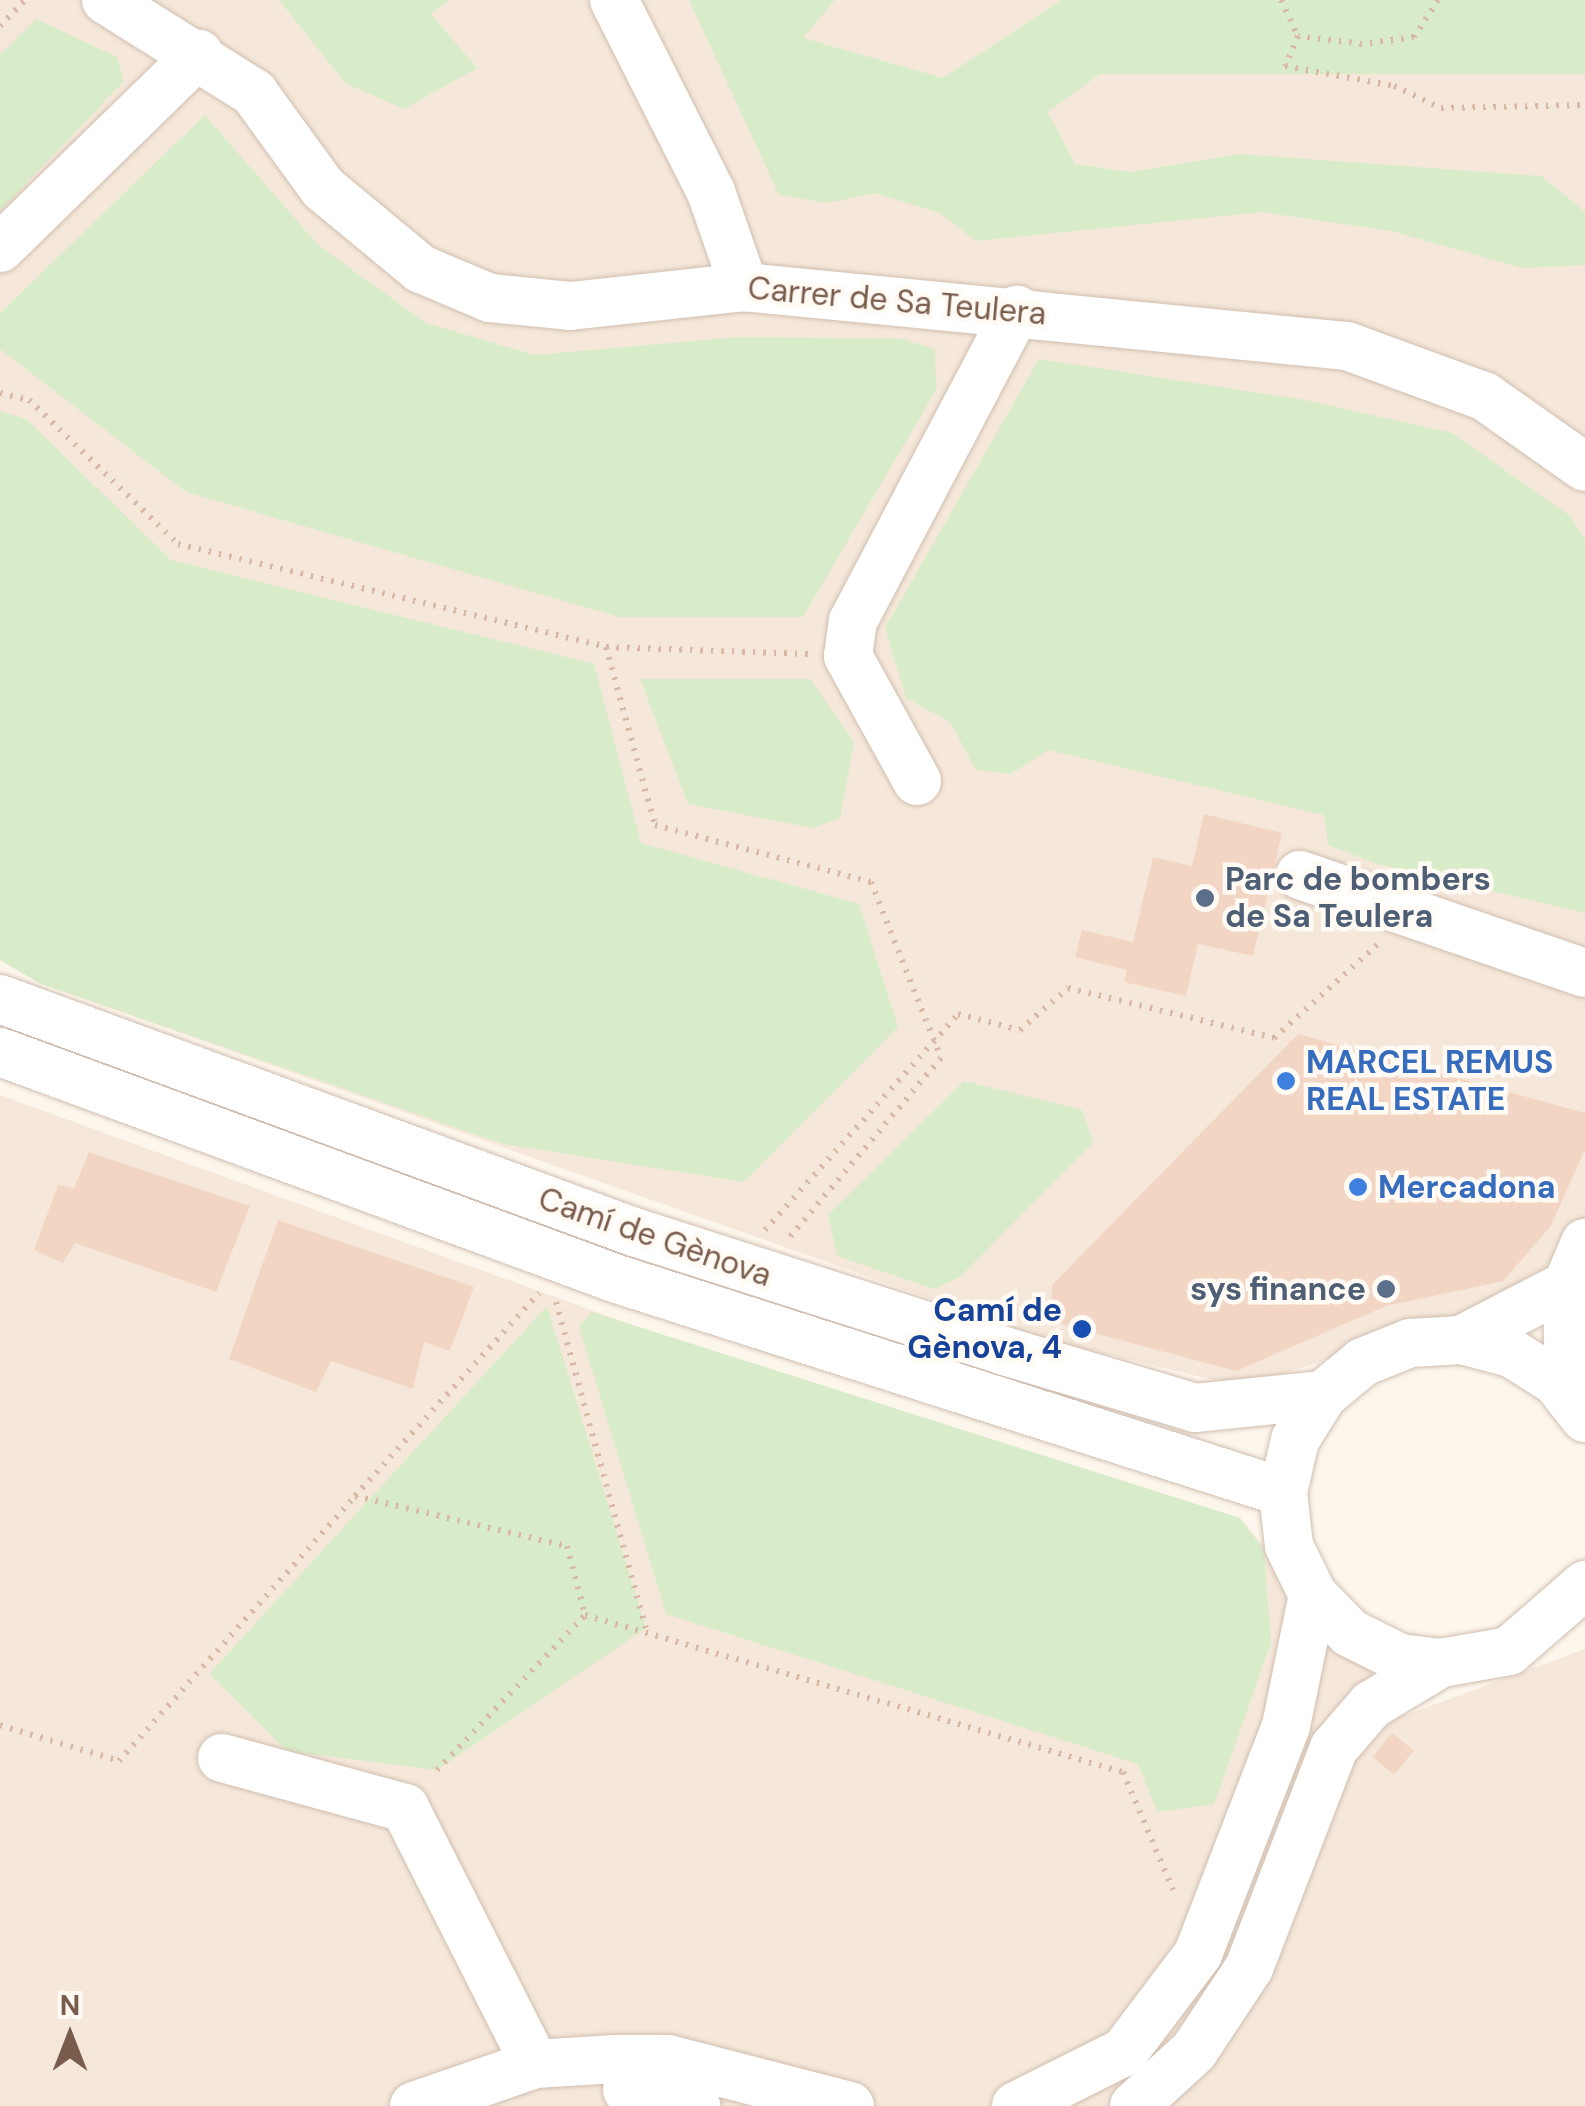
<!DOCTYPE html>
<html>
<head>
<meta charset="utf-8">
<style>
	body { margin:0 }
	#map { position:relative; width:1585px; height:2106px; overflow:hidden; background:#fdf6ec; font-family:"DM Sans",sans-serif }
	div>[style] { position:absolute }
	.residential>* { inset:0; background:#f5e8da }
	.green>* { inset:0; background:#d8ecc9 }
	.building>* { inset:0; background:#f3d5c3; transform-origin:0 0 }
	.path>* { height:6px; margin-top:-3px; transform-origin:0; background:repeating-linear-gradient(90deg,#d9b8a5 0 2.5px,transparent 0 10.5px) }
	.roads { filter:drop-shadow(0 0 2px #d1beb0) drop-shadow(0 0 2px #d1beb0) }
	.minor>* { height:48px; margin:-24px; padding:0 24px; transform-origin:24px; border-radius:24px; background:#fff }
	.dots>* { width:28px; height:28px; translate:-50% -50%; box-sizing:border-box; border:5px solid #fffaf3; border-radius:50% }
	span { translate:-50% -50%; white-space:nowrap; text-align:center; line-height:1.15; -webkit-text-stroke:9px #fffaf3; paint-order:stroke }
	.street-label { font-size:32px; color:#7a5c4d }
	.service-label { font-size:32px; color:#4e5e75; font-weight:700 }
	.left { translate:0 -50%; text-align:left }
	.right { translate:-100% -50%; text-align:right }
	.shop-label { font-size:32px; color:#366cbe; font-weight:700 }
	.transit-label { font-size:32px; color:#164399; font-weight:700 }
	.north { position:absolute; left:20px; top:1986px; width:100px; height:100px; -webkit-text-stroke:8px #fffaf3; paint-order:stroke; rotate:0deg; font-size:28px; font-weight:700; line-height:40px; text-align:center; color:#7a5c4d }
	.north::after { content:''; display:block; margin:auto; width:35px; height:45px; background:#7a5c4d; clip-path:polygon(50% 0,100% 100%,50% 72%,0 100%) }
</style>
</head>
<body>
<div id="map">
	<div class="residential">
		<div style="clip-path:polygon(0 0,1585px 0,1585px 1245px,1506px 1300px,1243px 1387px,1044px 1339px,39px 983px,0 960px)"></div>
		<div style="clip-path:polygon(0 1095px,687px 1345px,1240px 1518px,1406px 1715px,1585px 1649px,1585px 2106px,0 2106px)"></div>
	</div>
	<div class="green">
		<div style="clip-path:polygon(279px 0,449px 0,431px 14px,477px 68px,404px 109px,345px 83px)"></div>
		<div style="clip-path:polygon(689px 0,835px 0,803px 38px,943px 78px,1061px 0,1585px 0,1585px 74px,1100px 74px,1048px 112px,1075px 164px,1130px 172px,1240px 154px,1541px 176px,1585px 212px,1585px 265px,1522px 268px,1391px 231px,1262px 212px,976px 241px,940px 213px,875px 193px,827px 203px,779px 195px)"></div>
		<div style="clip-path:polygon(36px 19px,117px 57px,124px 81px,0 211px,0 55px)"></div>
		<div style="clip-path:polygon(205px 115px,318px 245px,426px 323px,535px 355px,738px 337px,902px 339px,935px 349px,936px 390px,803px 617px,619px 617px,186px 492px,0 349px,0 313px)"></div>
		<div style="clip-path:polygon(1039px 359px,1305px 400px,1452px 433px,1570px 516px,1585px 540px,1585px 913px,1377px 864px,1328px 845px,1324px 815px,1048px 750px,1011px 774px,976px 770px,950px 722px,906px 698px,885px 628px)"></div>
		<div style="clip-path:polygon(0 411px,26px 419px,171px 560px,594px 664px,641px 843px,859px 904px,898px 1027px,744px 1182px,503px 1144px,39px 983px,0 960px)"></div>
		<div style="clip-path:polygon(640px 679px,810px 679px,854px 742px,840px 818px,813px 828px,688px 804px)"></div>
		<div style="clip-path:polygon(964px 1081px,1082px 1110px,1093px 1143px,960px 1277px,934px 1289px,837px 1256px,828px 1215px)"></div>
		<div style="clip-path:polygon(547px 1306px,646px 1628px,437px 1770px,287px 1751px,209px 1674px)"></div>
		<div style="clip-path:polygon(592px 1312px,1240px 1518px,1264px 1550px,1271px 1643px,1214px 1804px,1157px 1812px,1138px 1764px,666px 1614px,579px 1327px)"></div>
	</div>
	<div class="building">
		<div style="clip-path:polygon(1204px 814px,1282px 833px,1253px 956px,1198px 944px,1186px 996px,1124px 982px,1127px 970px,1075px 957px,1082px 930px,1133px 942px,1153px 857px,1192px 866px)"></div>
		<div style="clip-path:polygon(1298px 1034px,1585px 1113px,1585px 1149px,1551px 1226px,1503px 1281px,1386px 1306px,1236px 1371px,1064px 1325px,1051px 1311px,1052px 1285px)"></div>
		<div style="clip-path:polygon(89px 1152px,250px 1206px,216px 1292px,75px 1243px,63px 1263px,34px 1250px,58px 1185px,74px 1188px)"></div>
		<div style="clip-path:polygon(278px 1220px,474px 1287px,450px 1351px,424px 1342px,413px 1389px,331px 1361px,316px 1392px,229px 1359px)"></div>
		<div style="left:1392px;top:1733px;width:28px;height:31px;rotate:39deg"></div>
	</div>
	<div class="path">
		<div style="left:1281px;top:0;width:40px;rotate:65deg"></div>
		<div style="left:1438px;top:0;width:44px;rotate:123deg"></div>
		<div style="left:1414px;top:37px;width:52px;rotate:172.3deg"></div>
		<div style="left:1362px;top:44px;width:64px;rotate:-172.9deg"></div>
		<div style="left:1298px;top:36px;width:33px;rotate:113deg"></div>
		<div style="left:1285px;top:66px;width:111px;rotate:10.4deg"></div>
		<div style="left:1394px;top:86px;width:52px;rotate:25.1deg"></div>
		<div style="left:1441px;top:108px;width:144px;rotate:-1.2deg"></div>
		<div style="left:0;top:26px;width:36px;rotate:-46deg"></div>
		<div style="left:0;top:393px;width:30px;rotate:14deg"></div>
		<div style="left:29px;top:400px;width:207px;rotate:44deg"></div>
		<div style="left:178px;top:544px;width:440px;rotate:13.5deg"></div>
		<div style="left:606px;top:647px;width:202px;rotate:2deg"></div>
		<div style="left:606px;top:647px;width:185px;rotate:74.6deg"></div>
		<div style="left:655px;top:825px;width:223px;rotate:14.8deg"></div>
		<div style="left:871px;top:882px;width:189px;rotate:68.3deg"></div>
		<div style="left:941px;top:1058px;width:237px;rotate:130.2deg"></div>
		<div style="left:765px;top:1230px;width:290px;rotate:-48.2deg"></div>
		<div style="left:958px;top:1014px;width:64px;rotate:14.5deg"></div>
		<div style="left:1020px;top:1030px;width:64px;rotate:-41.2deg"></div>
		<div style="left:1068px;top:988px;width:212px;rotate:13.6deg"></div>
		<div style="left:1274px;top:1038px;width:139px;rotate:-42.1deg"></div>
		<div style="left:556px;top:1302px;width:338px;rotate:74.6deg"></div>
		<div style="left:355px;top:1496px;width:274px;rotate:-47.8deg"></div>
		<div style="left:0;top:1725px;width:124px;rotate:16.8deg"></div>
		<div style="left:119px;top:1761px;width:355px;rotate:-48.3deg"></div>
		<div style="left:355px;top:1496px;width:218px;rotate:13.3deg"></div>
		<div style="left:567px;top:1546px;width:71px;rotate:75.4deg"></div>
		<div style="left:437px;top:1770px;width:214px;rotate:-46.3deg"></div>
		<div style="left:585px;top:1615px;width:560px;rotate:16.27deg"></div>
		<div style="left:1123px;top:1772px;width:128px;rotate:67deg"></div>
	</div>
	<div class="roads">
		<div class="minor">
			<div style="left:106px;top:0;width:175px;rotate:32.1deg"></div>
			<div style="left:254px;top:93px;width:117px;rotate:54deg"></div>
			<div style="left:323px;top:188px;width:127px;rotate:39.6deg"></div>
			<div style="left:421px;top:269px;width:75px;rotate:22.8deg"></div>
			<div style="left:490px;top:298px;width:80px;rotate:5.7deg"></div>
			<div style="left:570px;top:306px;width:175px;rotate:-6.2deg"></div>
			<div style="left:744px;top:287px;width:606px;rotate:5.59deg"></div>
			<div style="left:1347px;top:346px;width:146px;rotate:20.1deg"></div>
			<div style="left:1484px;top:396px;width:123px;rotate:35.1deg"></div>
			<div style="left:614px;top:0;width:215px;rotate:63.2deg"></div>
			<div style="left:711px;top:192px;width:101px;rotate:70.8deg"></div>
			<div style="left:0;top:248px;width:278px;rotate:-44.3deg"></div>
			<div style="left:917px;top:781px;width:143px;rotate:-118.9deg"></div>
			<div style="left:848px;top:656px;width:35px;rotate:-82deg"></div>
			<div style="left:853px;top:621px;width:352px;rotate:-62.2deg"></div>
			<div style="left:1300px;top:875px;width:301px;rotate:19deg"></div>
			<div style="left:0;top:999px;width:675px;rotate:20.18deg"></div>
			<div style="left:634px;top:1232px;width:389px;rotate:17.8deg"></div>
			<div style="left:1004px;top:1351px;width:199px;rotate:16.6deg"></div>
			<div style="left:1195px;top:1408px;width:129px;rotate:-5.8deg"></div>
			<div style="left:0;top:1052px;width:657px;rotate:20.2deg"></div>
			<div style="left:617px;top:1279px;width:699px;rotate:17.74deg"></div>
			<div style="left:1567px;top:1285px;width:46px;rotate:-66.8deg"></div>
			<div style="left:1461px;top:1340px;width:119px;rotate:-27.4deg"></div>
			<div style="left:1567px;top:1285px;width:113px;rotate:89deg"></div>
			<div style="left:1585px;top:1418px;width:47px;rotate:-128.1deg"></div>
			<div style="left:1556px;top:1381px;width:53px;rotate:-148.1deg"></div>
			<div style="left:1511px;top:1353px;width:52px;rotate:-165.4deg"></div>
			<div style="left:1461px;top:1340px;width:51px;rotate:176.6deg"></div>
			<div style="left:1410px;top:1343px;width:51px;rotate:158deg"></div>
			<div style="left:1363px;top:1362px;width:52px;rotate:140.5deg"></div>
			<div style="left:1323px;top:1395px;width:53px;rotate:121.9deg"></div>
			<div style="left:1295px;top:1440px;width:53px;rotate:103deg"></div>
			<div style="left:1283px;top:1492px;width:54px;rotate:83.7deg"></div>
			<div style="left:1289px;top:1546px;width:55px;rotate:63.9deg"></div>
			<div style="left:1313px;top:1595px;width:53px;rotate:45.8deg"></div>
			<div style="left:1350px;top:1633px;width:56px;rotate:26.6deg"></div>
			<div style="left:1400px;top:1658px;width:41px;rotate:7deg"></div>
			<div style="left:1441px;top:1663px;width:69px;rotate:-10deg"></div>
			<div style="left:1509px;top:1651px;width:101px;rotate:-41deg"></div>
			<div style="left:222px;top:1758px;width:190px;rotate:15.3deg"></div>
			<div style="left:405px;top:1808px;width:287px;rotate:63.1deg"></div>
			<div style="left:627px;top:2090px;width:54px;rotate:2.1deg"></div>
			<div style="left:681px;top:2092px;width:21px;rotate:43deg"></div>
			<div style="left:414px;top:2106px;width:128px;rotate:-19.1deg"></div>
			<div style="left:535px;top:2064px;width:80px;rotate:-3.6deg"></div>
			<div style="left:615px;top:2059px;width:53px"></div>
			<div style="left:668px;top:2059px;width:188px;rotate:14.5deg"></div>
			<div style="left:1016px;top:2106px;width:121px;rotate:-26.6deg"></div>
			<div style="left:1124px;top:2052px;width:123px;rotate:-52.9deg"></div>
			<div style="left:1198px;top:1954px;width:244px;rotate:-68.9deg"></div>
			<div style="left:1286px;top:1726px;width:134px;rotate:-78.4deg"></div>
			<div style="left:1134px;top:2106px;width:81px;rotate:-42.5deg"></div>
			<div style="left:1194px;top:2051px;width:100px;rotate:-56.5deg"></div>
			<div style="left:1249px;top:1968px;width:236px;rotate:-68.9deg"></div>
			<div style="left:1334px;top:1748px;width:57px;rotate:-49.3deg"></div>
			<div style="left:1371px;top:1705px;width:82px;rotate:-31deg"></div>
		</div>
	</div>
	<div class="dots">
		<div style="left:1205px;top:898px;background:#5c6f8a"></div>
		<div style="left:1286px;top:1081px;background:#3f7fe0"></div>
		<div style="left:1358px;top:1187px;background:#3f7fe0"></div>
		<div style="left:1386px;top:1289px;background:#5c6f8a"></div>
		<div style="left:1082px;top:1329px;background:#1a4fb4"></div>
	</div>
	<div class="street-label">
		<span style="left:897px;top:301px;rotate:5deg">Carrer de Sa Teulera</span>
		<span style="left:655px;top:1237px;rotate:19deg">Camí de Gènova</span>
	</div>
	<div class="service-label">
		<span class="left" style="left:1225px;top:898px">Parc de bombers<br>de Sa Teulera</span>
		<span class="right" style="left:1366px;top:1289px">sys finance</span>
	</div>
	<div class="shop-label">
		<span class="left" style="left:1306px;top:1081px">MARCEL REMUS<br>REAL ESTATE</span>
		<span class="left" style="left:1378px;top:1187px">Mercadona</span>
	</div>
	<div class="transit-label">
		<span class="right" style="left:1062px;top:1329px">Camí de<br>Gènova, 4</span>
	</div>
	<div class="north">N</div>
</div>
</body>
</html>
